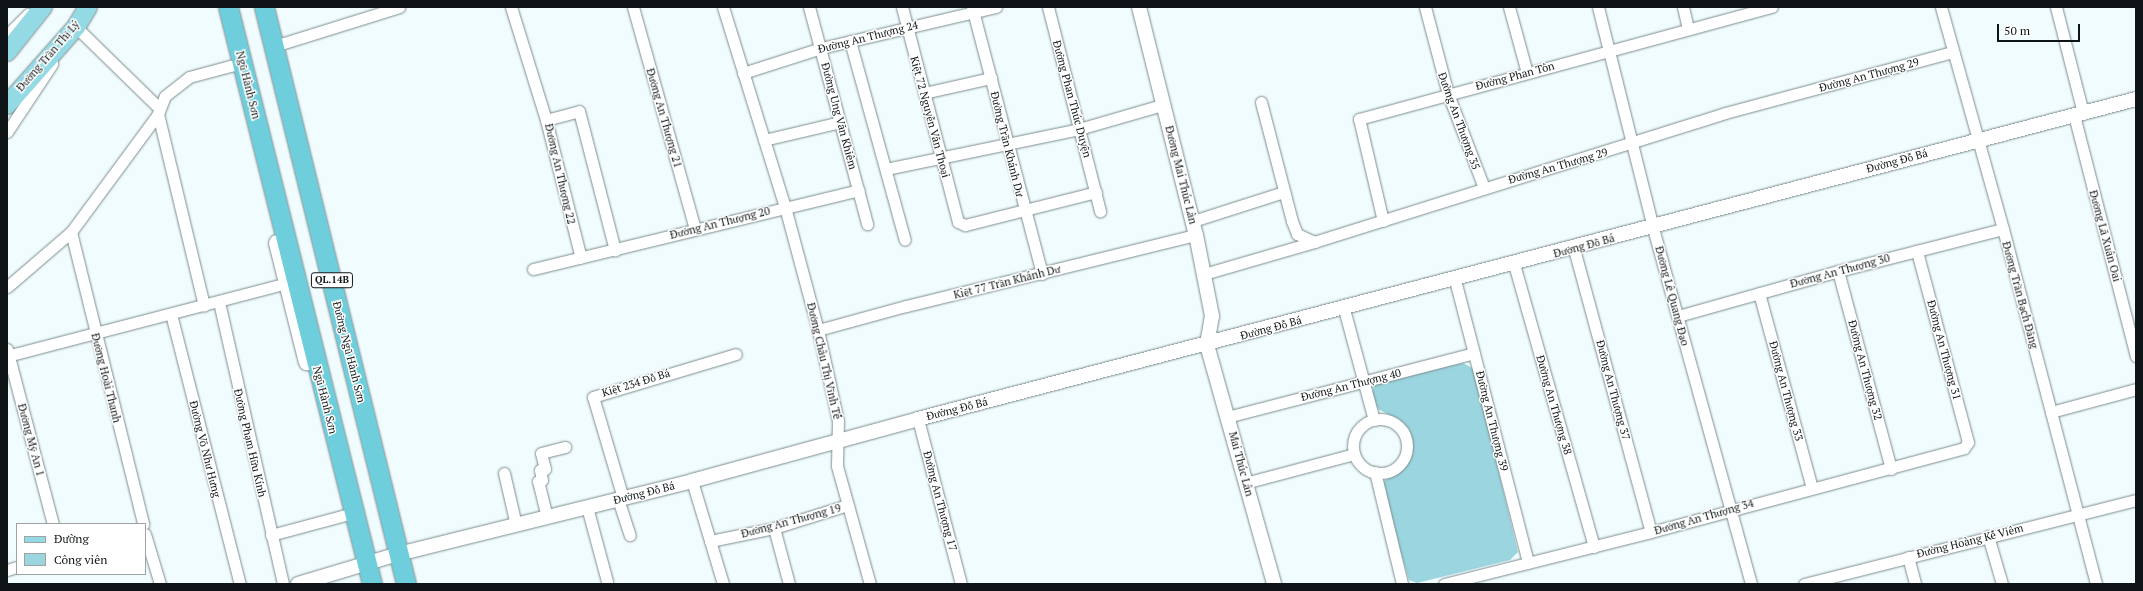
<!DOCTYPE html>
<html>
<head>
<meta charset="utf-8">
<style>
	body { margin:0 }
	#map { position:relative; width:2143px; height:591px; overflow:hidden; background:#f1fcfe; font-family:"PT Serif",serif }
	div>[style] { position:absolute }
	.green>* { inset:0; background:#9bd5df }
	.roads { filter:drop-shadow(0 0 1px #7b8c8f) drop-shadow(0 0 1px #7b8c8f) }
	.minor>* { height:11px; margin:-5.5px; padding:0 5.5px; transform-origin:5.5px; border-radius:5.5px; background:#fff }
	.minor>.ring { margin:-5.5px; padding:0; box-sizing:content-box; background:none; border:11px solid #fff; border-radius:50% }
	.tertiary>* { height:14px; margin:-7px; padding:0 7px; transform-origin:7px; border-radius:7px; background:#fff }
	.secondary>* { height:16px; margin:-8px; padding:0 8px; transform-origin:8px; border-radius:8px; background:#fff }
	.primary>* { height:18px; margin:-9px; padding:0 9px; transform-origin:9px; border-radius:9px; background:#93dae5 }
	.trunk>* { height:19px; margin:-9.5px; padding:0 9.5px; transform-origin:9.5px; border-radius:9.5px; background:#6fcedc }
	span { translate:-50% -50%; white-space:nowrap; text-align:center; line-height:1.15; -webkit-text-stroke:3px #fff; paint-order:stroke }
	.shield-label span { padding:1px 3px; background:#fff; border:1px solid; border-radius:3px; -webkit-text-stroke-width:0 }
	.shield-label { font-size:10px; color:#0f1516; font-weight:700 }
	.street-label { font-size:11px; color:#0f1516 }
	.frame { position:absolute; inset:0; border:8px solid #0f1516; pointer-events:none }
	.legend { position:absolute; left:16px; top:523px; width:130px; height:52px; box-sizing:border-box; background:#fff; border:1px solid #9fa1a2; margin:0; padding:5px 7px; list-style:none; font-size:12px; color:#0f1516 }
	.legend li { display:flex; align-items:center; gap:8px; height:20px }
	.legend b { width:20px; border:1px solid #9fa1a2 }
	.scale { position:absolute; left:1997px; top:24px; width:83px; height:18px; box-sizing:border-box; border:2px solid #0f1516; border-top:0; padding-left:5px; font-size:12px; line-height:14px; white-space:nowrap; color:#0f1516; -webkit-text-stroke:3px #fff; paint-order:stroke }
</style>
</head>
<body>
<div id="map">
	<div class="green">
		<div style="clip-path:polygon(1463px 363px,1474px 369px,1518px 552px,1510px 560px,1417px 583px,1409px 580px,1380px 485px,1389px 477px,1402px 470px,1410px 460px,1412px 444px,1409px 429px,1401px 421px,1378px 409px,1372px 392px,1375px 383px)"></div>
	</div>
	<div class="roads">
		<div class="minor">
			<div style="left:511px;top:7px;width:118px;rotate:72.8deg"></div>
			<div style="left:546px;top:120px;width:142px;rotate:75.8deg"></div>
			<div style="left:633px;top:7px;width:230px;rotate:74.4deg"></div>
			<div style="left:723px;top:7px;width:209px;rotate:72.8deg"></div>
			<div style="left:785px;top:207px;width:127px;rotate:75deg"></div>
			<div style="left:818px;top:330px;width:93px;rotate:77.6deg"></div>
			<div style="left:838px;top:421px;width:45px;rotate:91.3deg"></div>
			<div style="left:837px;top:466px;width:123px;rotate:74.4deg"></div>
			<div style="left:809px;top:7px;width:225px;rotate:75deg"></div>
			<div style="left:902px;top:7px;width:222px;rotate:75.4deg"></div>
			<div style="left:958px;top:222px;width:8px;rotate:23deg"></div>
			<div style="left:965px;top:225px;width:135px;rotate:-14.1deg"></div>
			<div style="left:972px;top:7px;width:276px;rotate:75.3deg"></div>
			<div style="left:1048px;top:7px;width:211px;rotate:75.7deg"></div>
			<div style="left:1425px;top:7px;width:90px;rotate:75.2deg"></div>
			<div style="left:1448px;top:94px;width:101px;rotate:69deg"></div>
			<div style="left:1509px;top:7px;width:68px;rotate:74.7deg"></div>
			<div style="left:1598px;top:7px;width:228px;rotate:76deg"></div>
			<div style="left:1653px;top:228px;width:369px;rotate:74.6deg"></div>
			<div style="left:1683px;top:7px;width:22px;rotate:77deg"></div>
			<div style="left:1941px;top:7px;width:230px;rotate:74.4deg"></div>
			<div style="left:2003px;top:229px;width:367px;rotate:75.3deg"></div>
			<div style="left:2056px;top:7px;width:109px;rotate:75.7deg"></div>
			<div style="left:73px;top:31px;width:5px;rotate:-53deg"></div>
			<div style="left:76px;top:27px;width:116px;rotate:44.3deg"></div>
			<div style="left:7px;top:35px;width:30px;rotate:-45deg"></div>
			<div style="left:850px;top:41px;width:206px;rotate:74.6deg"></div>
			<div style="left:274px;top:46px;width:131px;rotate:-17.3deg"></div>
			<div style="left:743px;top:73px;width:82px;rotate:-17.8deg"></div>
			<div style="left:821px;top:48px;width:180px;rotate:-13.2deg"></div>
			<div style="left:924px;top:93px;width:69px;rotate:-12.6deg"></div>
			<div style="left:1261px;top:102px;width:123px;rotate:75.4deg"></div>
			<div style="left:1292px;top:221px;width:14px;rotate:69deg"></div>
			<div style="left:1297px;top:234px;width:19px;rotate:25deg"></div>
			<div style="left:1314px;top:242px;width:431px;rotate:-17.4deg"></div>
			<div style="left:1725px;top:113px;width:236px;rotate:-15deg"></div>
			<div style="left:158px;top:114px;width:197px;rotate:76.5deg"></div>
			<div style="left:2074px;top:115px;width:249px;rotate:75.6deg"></div>
			<div style="left:546px;top:120px;width:34px;rotate:-15deg"></div>
			<div style="left:579px;top:111px;width:144px;rotate:75.5deg"></div>
			<div style="left:7px;top:132px;width:82px;rotate:-56.5deg"></div>
			<div style="left:764px;top:140px;width:78px;rotate:-13.3deg"></div>
			<div style="left:886px;top:169px;width:197px;rotate:-11.7deg"></div>
			<div style="left:1079px;top:129px;width:86px;rotate:-16.1deg"></div>
			<div style="left:1193px;top:221px;width:96px;rotate:-17.7deg"></div>
			<div style="left:1383px;top:221px;width:105px;rotate:-103.2deg"></div>
			<div style="left:1359px;top:119px;width:428px;rotate:-15.2deg"></div>
			<div style="left:71px;top:232px;width:301px;rotate:76.1deg"></div>
			<div style="left:1574px;top:249px;width:293px;rotate:74.8deg"></div>
			<div style="left:1514px;top:264px;width:294px;rotate:74.2deg"></div>
			<div style="left:533px;top:269px;width:335px;rotate:-13.6deg"></div>
			<div style="left:1838px;top:271px;width:205px;rotate:75deg"></div>
			<div style="left:1204px;top:274px;width:115px;rotate:-16.2deg"></div>
			<div style="left:1455px;top:280px;width:292px;rotate:75.5deg"></div>
			<div style="left:7px;top:287px;width:84px;rotate:-40.7deg"></div>
			<div style="left:71px;top:232px;width:147px;rotate:-53.6deg"></div>
			<div style="left:158px;top:114px;width:19px;rotate:-69deg"></div>
			<div style="left:165px;top:96px;width:31px;rotate:-38deg"></div>
			<div style="left:189px;top:77px;width:47px;rotate:-14.9deg"></div>
			<div style="left:1759px;top:293px;width:202px;rotate:74.8deg"></div>
			<div style="left:219px;top:302px;width:289px;rotate:77.2deg"></div>
			<div style="left:1344px;top:309px;width:115px;rotate:74.9deg"></div>
			<div style="left:171px;top:314px;width:279px;rotate:75.7deg"></div>
			<div style="left:1678px;top:316px;width:166px;rotate:-15.7deg"></div>
			<div style="left:1838px;top:271px;width:170px;rotate:-14.3deg"></div>
			<div style="left:818px;top:330px;width:91px;rotate:-15.3deg"></div>
			<div style="left:906px;top:306px;width:299px;rotate:-13.8deg"></div>
			<div style="left:7px;top:349px;width:181px;rotate:75.3deg"></div>
			<div style="left:7px;top:356px;width:289px;rotate:-14.6deg"></div>
			<div style="left:2051px;top:412px;width:88px;rotate:-15.1deg"></div>
			<div style="left:1227px;top:417px;width:255px;rotate:-14.5deg"></div>
			<div style="left:918px;top:419px;width:171px;rotate:75.4deg"></div>
			<div class="ring" style="left:1353px;top:419px;width:43px;height:43px"></div>
			<div style="left:1375px;top:472px;width:115px;rotate:76.4deg"></div>
			<div style="left:504px;top:473px;width:53px;rotate:77deg"></div>
			<div style="left:692px;top:481px;width:108px;rotate:73.2deg"></div>
			<div style="left:1245px;top:483px;width:113px;rotate:-14.9deg"></div>
			<div style="left:623px;top:498px;width:105px;rotate:-106.5deg"></div>
			<div style="left:593px;top:397px;width:149px;rotate:-16.7deg"></div>
			<div style="left:618px;top:499px;width:38px;rotate:72deg"></div>
			<div style="left:587px;top:507px;width:77px;rotate:74.9deg"></div>
			<div style="left:547px;top:517px;width:37px;rotate:-104deg"></div>
			<div style="left:538px;top:481px;width:4px;rotate:-14deg"></div>
			<div style="left:542px;top:480px;width:10px;rotate:-101deg"></div>
			<div style="left:540px;top:470px;width:5px;rotate:-11deg"></div>
			<div style="left:545px;top:469px;width:16px;rotate:-104deg"></div>
			<div style="left:541px;top:453px;width:25px;rotate:-14deg"></div>
			<div style="left:774px;top:528px;width:58px;rotate:75deg"></div>
			<div style="left:145px;top:534px;width:52px;rotate:73.3deg"></div>
			<div style="left:271px;top:535px;width:77px;rotate:-15.1deg"></div>
			<div style="left:1988px;top:536px;width:50px;rotate:73.7deg"></div>
			<div style="left:710px;top:541px;width:65px;rotate:-11.5deg"></div>
			<div style="left:774px;top:528px;width:77px;rotate:-17.3deg"></div>
			<div style="left:1908px;top:557px;width:28px;rotate:75deg"></div>
			<div style="left:7px;top:570px;width:10px;rotate:-17deg"></div>
			<div style="left:1444px;top:584px;width:213px;rotate:-14.1deg"></div>
			<div style="left:1651px;top:532px;width:324px;rotate:-15deg"></div>
			<div style="left:1964px;top:448px;width:7px;rotate:-56deg"></div>
			<div style="left:1968px;top:442px;width:198px;rotate:-105deg"></div>
			<div style="left:1804px;top:584px;width:342px;rotate:-14.2deg"></div>
		</div>
		<div class="tertiary">
			<div style="left:1139px;top:7px;width:235px;rotate:76deg"></div>
			<div style="left:1196px;top:235px;width:83px;rotate:78.8deg"></div>
			<div style="left:1212px;top:316px;width:29px;rotate:100deg"></div>
			<div style="left:1207px;top:345px;width:248px;rotate:74.3deg"></div>
			<div style="left:298px;top:584px;width:104px;rotate:-16.7deg"></div>
			<div style="left:398px;top:554px;width:303px;rotate:-13.9deg"></div>
			<div style="left:692px;top:481px;width:234px;rotate:-15.3deg"></div>
			<div style="left:918px;top:419px;width:1259px;rotate:-14.72deg"></div>
		</div>
		<div class="secondary">
			<div style="left:277px;top:243px;width:123px;rotate:75.9deg"></div>
		</div>
		<div class="primary">
			<div style="left:7px;top:52px;width:58px;rotate:-51.3deg"></div>
			<div style="left:7px;top:105px;width:104px;rotate:-48.5deg"></div>
			<div style="left:76px;top:27px;width:23px;rotate:-59deg"></div>
		</div>
		<div class="trunk">
			<div style="left:228px;top:7px;width:595px;rotate:75.99deg"></div>
			<div style="left:264px;top:7px;width:594px;rotate:76.17deg"></div>
		</div>
	</div>
	<div class="shield-label">
		<span style="left:332px;top:280px">QL.14B</span>
	</div>
	<div class="street-label">
		<span style="left:868px;top:37px;rotate:-14deg">Đường An Thượng 24</span>
		<span style="left:48px;top:56px;rotate:-49deg">Đường Trần Thị Lý</span>
		<span style="left:1869px;top:75px;rotate:-15deg">Đường An Thượng 29</span>
		<span style="left:1515px;top:76px;rotate:-15deg">Đường Phan Tôn</span>
		<span style="left:248px;top:85px;rotate:76deg">Ngũ Hành Sơn</span>
		<span style="left:1072px;top:99px;rotate:75deg">Đường Phan Thúc Duyện</span>
		<span style="left:839px;top:116px;rotate:75deg">Đường Ung Văn Khiêm</span>
		<span style="left:930px;top:117px;rotate:75deg">Kiệt 72 Nguyễn Văn Thoại</span>
		<span style="left:664px;top:118px;rotate:74deg">Đường An Thượng 21</span>
		<span style="left:1459px;top:121px;rotate:70deg">Đường An Thượng 35</span>
		<span style="left:1007px;top:144px;rotate:76deg">Đường Trần Khánh Dư</span>
		<span style="left:1897px;top:161px;rotate:-15deg">Đường Đỗ Bá</span>
		<span style="left:1558px;top:166px;rotate:-16deg">Đường An Thượng 29</span>
		<span style="left:560px;top:174px;rotate:77deg">Đường An Thượng 22</span>
		<span style="left:1181px;top:175px;rotate:76deg">Đường Mai Thúc Lân</span>
		<span style="left:720px;top:223px;rotate:-14deg">Đường An Thượng 20</span>
		<span style="left:2105px;top:236px;rotate:75deg">Đường Lã Xuân Oai</span>
		<span style="left:1584px;top:246px;rotate:-15deg">Đường Đỗ Bá</span>
		<span style="left:1840px;top:271px;rotate:-15deg">Đường An Thượng 30</span>
		<span style="left:1007px;top:282px;rotate:-14deg">Kiệt 77 Trần Khánh Dư</span>
		<span style="left:2020px;top:295px;rotate:75deg">Đường Trần Bạch Đằng</span>
		<span style="left:1672px;top:296px;rotate:75deg">Đường Lê Quang Đạo</span>
		<span style="left:1271px;top:328px;rotate:-15deg">Đường Đỗ Bá</span>
		<span style="left:1944px;top:350px;rotate:75deg">Đường An Thượng 31</span>
		<span style="left:349px;top:352px;rotate:76deg">Đường Ngũ Hành Sơn</span>
		<span style="left:824px;top:361px;rotate:77deg">Đường Châu Thị Vĩnh Tế</span>
		<span style="left:1865px;top:370px;rotate:75deg">Đường An Thượng 32</span>
		<span style="left:106px;top:378px;rotate:76deg">Đường Hoài Thanh</span>
		<span style="left:636px;top:383px;rotate:-17deg">Kiệt 234 Đỗ Bá</span>
		<span style="left:1351px;top:385px;rotate:-14deg">Đường An Thượng 40</span>
		<span style="left:1613px;top:390px;rotate:75deg">Đường An Thượng 37</span>
		<span style="left:1786px;top:391px;rotate:75deg">Đường An Thượng 33</span>
		<span style="left:325px;top:400px;rotate:76deg">Ngũ Hành Sơn</span>
		<span style="left:1554px;top:405px;rotate:74deg">Đường An Thượng 38</span>
		<span style="left:957px;top:409px;rotate:-14deg">Đường Đỗ Bá</span>
		<span style="left:1492px;top:421px;rotate:76deg">Đường An Thượng 39</span>
		<span style="left:31px;top:440px;rotate:75deg">Đường Mỹ An 1</span>
		<span style="left:250px;top:443px;rotate:77deg">Đường Phạm Hữu Kính</span>
		<span style="left:205px;top:449px;rotate:76deg">Đường Võ Như Hưng</span>
		<span style="left:1241px;top:464px;rotate:75deg">Mai Thúc Lân</span>
		<span style="left:644px;top:493px;rotate:-14deg">Đường Đỗ Bá</span>
		<span style="left:940px;top:501px;rotate:75deg">Đường An Thượng 17</span>
		<span style="left:1704px;top:517px;rotate:-16deg">Đường An Thượng 34</span>
		<span style="left:791px;top:521px;rotate:-15deg">Đường An Thượng 19</span>
		<span style="left:1970px;top:541px;rotate:-14deg">Đường Hoàng Kế Viêm</span>
	</div>
	<div class="frame"></div>
	<ul class="legend">
	<li><b style="height:5px;background:#93dae5"></b>Đường</li>
	<li><b style="height:11px;background:#9bd5df"></b>Công viên</li>
	</ul>
	<div class="scale">50 m</div>
</div>
</body>
</html>
